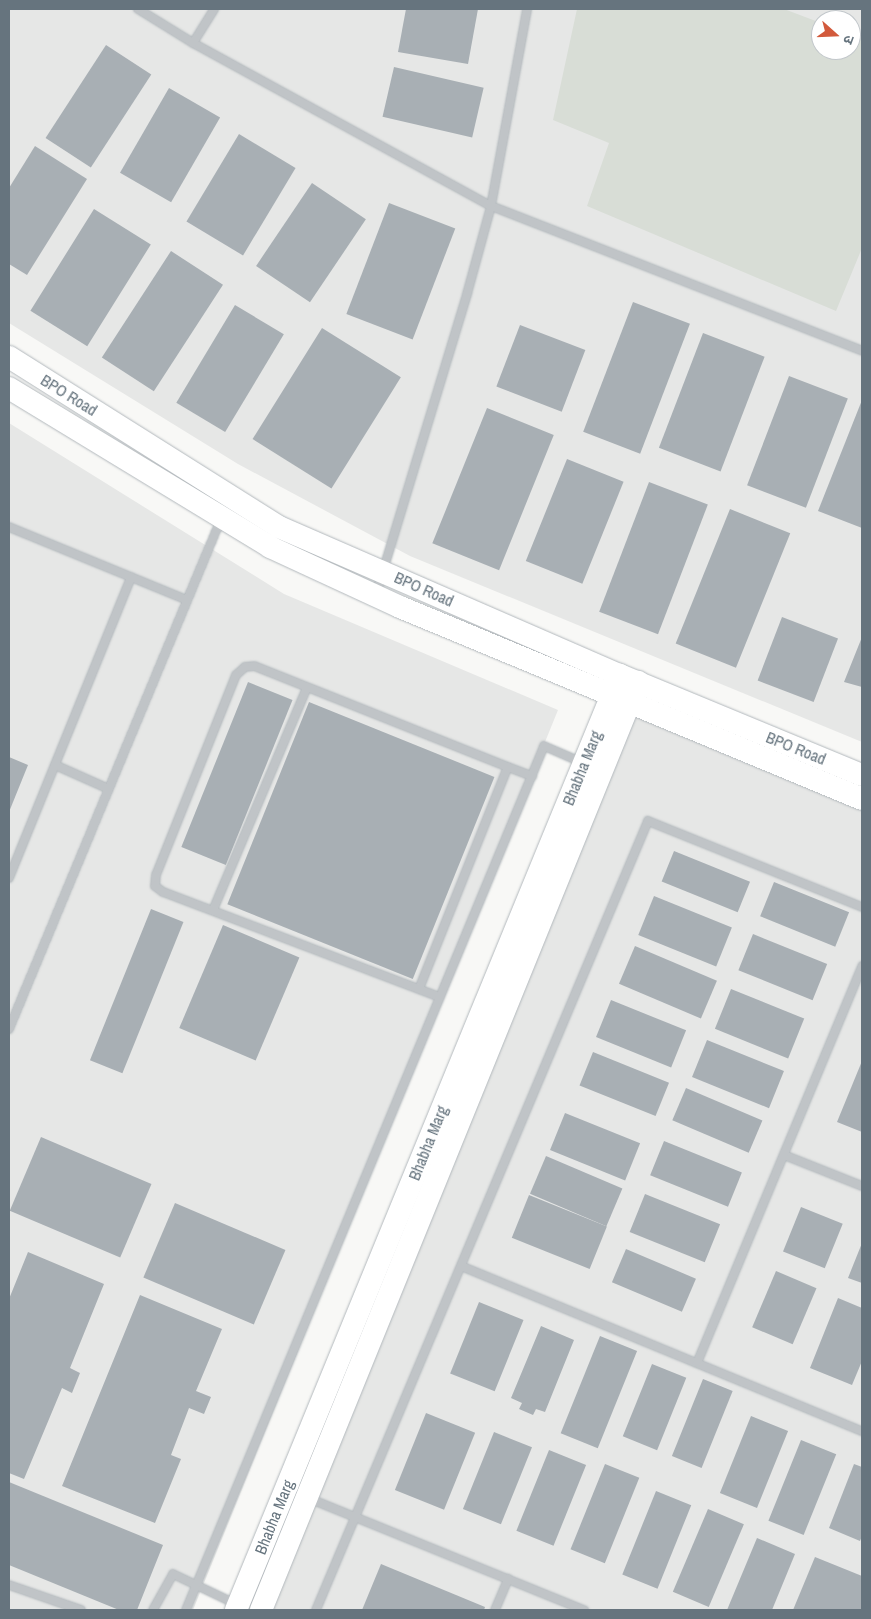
<!DOCTYPE html>
<html>
<head>
<meta charset="utf-8">
<style>
	body { margin:0 }
	#map { position:relative; width:871px; height:1619px; overflow:hidden; background:#f8f8f6; font-family:"Archivo Narrow","Noto Sans Devanagari",sans-serif }
	div>[style] { position:absolute }
	.built>* { inset:0; background:#e6e7e6 }
	.green>* { inset:0; background:#d8ddd6 }
	.building>* { inset:0; background:#a8afb4; transform-origin:0 0 }
	.roads { filter:drop-shadow(0 0 1px #b2b8bc) drop-shadow(0 0 1px #b2b8bc) }
	.lane>* { height:8px; margin:-4px; padding:0 4px; transform-origin:4px; border-radius:4px; background:#c0c4c7 }
	.secondary>* { height:22px; margin:-11px; padding:0 11px; transform-origin:11px; border-radius:11px; background:#fff }
	span { translate:-50% -50%; white-space:nowrap; text-align:center; line-height:1.15; -webkit-text-stroke:5px #fff; paint-order:stroke }
	.street-label { font-size:16px; color:#66747e }
	.frame { position:absolute; inset:0; border:10px solid #66747e; pointer-events:none }
	.north { position:absolute; left:811px; top:10px; width:50px; height:50px; box-sizing:border-box; background:#fff; border:1px solid #c2c7cb; border-radius:50%; rotate:110deg; font-size:14px; font-weight:700; line-height:20px; text-align:center; color:#66747e }
	.north::after { content:''; display:block; margin:auto; width:18px; height:22px; background:#d25a3c; clip-path:polygon(50% 0,100% 100%,50% 72%,0 100%) }
</style>
</head>
<body>
<div id="map">
	<div class="built">
		<div style="clip-path:polygon(evenodd,9px 9px,862px 9px,862px 742px,410px 556px,238px 464px,9px 323px,9px 9px,821px 20px,851px 20px,851px 50px,821px 50px,821px 20px)"></div>
		<div style="clip-path:polygon(9px 423px,284px 594px,558px 710px,193px 1610px,9px 1610px)"></div>
		<div style="clip-path:polygon(612px 695px,862px 792px,862px 1610px,235px 1610px)"></div>
	</div>
	<div class="green">
		<div style="clip-path:polygon(577px 9px,784px 9px,821px 23px,821px 50px,851px 50px,851px 34px,862px 38px,862px 248px,836px 311px,587px 206px,609px 143px,553px 120px)"></div>
	</div>
	<div class="building">
		<div style="clip-path:polygon(406px 9px,478px 9px,468px 64px,398px 52px)"></div>
		<div style="left:106px;top:45px;width:54px;height:111px;rotate:33deg"></div>
		<div style="left:394px;top:67px;width:92px;height:51px;rotate:13deg"></div>
		<div style="left:169px;top:88px;width:59px;height:98px;rotate:30deg"></div>
		<div style="left:239px;top:134px;width:66px;height:102px;rotate:31deg"></div>
		<div style="clip-path:polygon(35px 146px,87px 179px,27px 275px,9px 264px,9px 188px)"></div>
		<div style="left:312px;top:183px;width:65px;height:100px;rotate:34deg"></div>
		<div style="left:389px;top:203px;width:71px;height:119px;rotate:21deg"></div>
		<div style="left:94px;top:209px;width:67px;height:120px;rotate:32deg"></div>
		<div style="left:171px;top:251px;width:62px;height:127px;rotate:33deg"></div>
		<div style="left:633px;top:302px;width:61px;height:139px;rotate:21deg"></div>
		<div style="left:235px;top:305px;width:57px;height:114px;rotate:31deg"></div>
		<div style="left:520px;top:325px;width:70px;height:66px;rotate:21deg"></div>
		<div style="left:322px;top:328px;width:93px;height:131px;rotate:32deg"></div>
		<div style="left:703px;top:333px;width:66px;height:123px;rotate:21deg"></div>
		<div style="left:789px;top:376px;width:63px;height:117px;rotate:21deg"></div>
		<div style="clip-path:polygon(862px 400px,862px 528px,818px 511px)"></div>
		<div style="left:487px;top:408px;width:72px;height:146px;rotate:22deg"></div>
		<div style="left:567px;top:459px;width:61px;height:110px;rotate:22deg"></div>
		<div style="left:649px;top:482px;width:63px;height:139px;rotate:21deg"></div>
		<div style="left:730px;top:509px;width:65px;height:145px;rotate:22deg"></div>
		<div style="left:782px;top:617px;width:60px;height:68px;rotate:21deg"></div>
		<div style="clip-path:polygon(862px 637px,862px 687px,844px 682px)"></div>
		<div style="left:248px;top:682px;width:48px;height:178px;rotate:22deg"></div>
		<div style="left:309px;top:702px;width:200px;height:218px;rotate:22deg"></div>
		<div style="clip-path:polygon(9px 757px,28px 765px,9px 812px)"></div>
		<div style="left:674px;top:851px;width:82px;height:33px;rotate:22deg"></div>
		<div style="left:774px;top:882px;width:81px;height:37px;rotate:22deg"></div>
		<div style="left:654px;top:896px;width:84px;height:42px;rotate:22deg"></div>
		<div style="left:151px;top:909px;width:35px;height:163px;rotate:22deg"></div>
		<div style="left:223px;top:925px;width:83px;height:112px;rotate:23deg"></div>
		<div style="left:753px;top:934px;width:80px;height:39px;rotate:22deg"></div>
		<div style="left:635px;top:946px;width:89px;height:41px;rotate:23deg"></div>
		<div style="left:731px;top:989px;width:79px;height:43px;rotate:22deg"></div>
		<div style="left:611px;top:1000px;width:81px;height:40px;rotate:22deg"></div>
		<div style="left:707px;top:1040px;width:83px;height:40px;rotate:22deg"></div>
		<div style="left:593px;top:1052px;width:82px;height:36px;rotate:22deg"></div>
		<div style="clip-path:polygon(862px 1061px,862px 1132px,837px 1122px)"></div>
		<div style="left:686px;top:1088px;width:83px;height:35px;rotate:23deg"></div>
		<div style="left:565px;top:1113px;width:81px;height:40px;rotate:22deg"></div>
		<div style="left:41px;top:1137px;width:120px;height:80px;rotate:23deg"></div>
		<div style="left:664px;top:1141px;width:84px;height:37px;rotate:22deg"></div>
		<div style="left:546px;top:1156px;width:83px;height:41px;rotate:23deg"></div>
		<div style="left:645px;top:1194px;width:81px;height:41px;rotate:22deg"></div>
		<div style="left:529px;top:1195px;width:84px;height:46px;rotate:22deg"></div>
		<div style="left:175px;top:1203px;width:120px;height:81px;rotate:23deg"></div>
		<div style="left:801px;top:1207px;width:45px;height:48px;rotate:22deg"></div>
		<div style="clip-path:polygon(862px 1243px,862px 1283px,848px 1278px)"></div>
		<div style="left:626px;top:1249px;width:76px;height:36px;rotate:23deg"></div>
		<div style="clip-path:polygon(28px 1252px,104px 1284px,70px 1368px,80px 1373px,72px 1393px,62px 1388px,24px 1479px,9px 1473px,9px 1299px)"></div>
		<div style="left:776px;top:1271px;width:44px;height:61px;rotate:23deg"></div>
		<div style="clip-path:polygon(140px 1295px,222px 1329px,196px 1391px,211px 1397px,204px 1414px,189px 1408px,171px 1455px,181px 1459px,155px 1523px,62px 1486px)"></div>
		<div style="clip-path:polygon(838px 1298px,862px 1308px,862px 1361px,852px 1385px,810px 1368px)"></div>
		<div style="left:479px;top:1302px;width:48px;height:77px;rotate:22deg"></div>
		<div style="clip-path:polygon(541px 1326px,574px 1340px,545px 1412px,536px 1409px,533px 1415px,519px 1409px,522px 1403px,511px 1398px)"></div>
		<div style="left:600px;top:1336px;width:40px;height:105px;rotate:22deg"></div>
		<div style="left:652px;top:1364px;width:37px;height:78px;rotate:22deg"></div>
		<div style="left:703px;top:1379px;width:32px;height:83px;rotate:22deg"></div>
		<div style="left:426px;top:1413px;width:53px;height:83px;rotate:22deg"></div>
		<div style="left:751px;top:1416px;width:40px;height:83px;rotate:22deg"></div>
		<div style="left:494px;top:1432px;width:41px;height:83px;rotate:22deg"></div>
		<div style="left:801px;top:1440px;width:38px;height:87px;rotate:22deg"></div>
		<div style="left:549px;top:1450px;width:40px;height:87px;rotate:22deg"></div>
		<div style="left:605px;top:1464px;width:37px;height:92px;rotate:22deg"></div>
		<div style="clip-path:polygon(854px 1464px,862px 1467px,862px 1536px,860px 1541px,829px 1528px)"></div>
		<div style="clip-path:polygon(9px 1482px,163px 1545px,137px 1610px,119px 1610px,9px 1565px)"></div>
		<div style="left:656px;top:1491px;width:38px;height:90px;rotate:22deg"></div>
		<div style="left:708px;top:1509px;width:39px;height:90px;rotate:23deg"></div>
		<div style="clip-path:polygon(757px 1538px,795px 1554px,772px 1610px,727px 1610px)"></div>
		<div style="clip-path:polygon(815px 1557px,862px 1576px,862px 1610px,793px 1610px)"></div>
		<div style="clip-path:polygon(381px 1564px,485px 1607px,484px 1610px,362px 1610px)"></div>
	</div>
	<div class="roads">
		<div class="lane">
			<div style="left:138px;top:9px;width:65px;rotate:31.7deg"></div>
			<div style="left:193px;top:43px;width:340px;rotate:28.7deg"></div>
			<div style="left:491px;top:206px;width:398px;rotate:21.3deg"></div>
			<div style="left:193px;top:43px;width:40px;rotate:-58deg"></div>
			<div style="left:9px;top:527px;width:192px;rotate:22.3deg"></div>
			<div style="left:376px;top:594px;width:313px;rotate:-73.1deg"></div>
			<div style="left:467px;top:294px;width:91px;rotate:-74.7deg"></div>
			<div style="left:491px;top:206px;width:200px;rotate:-79.6deg"></div>
			<div style="left:55px;top:765px;width:59px;rotate:24deg"></div>
			<div style="left:508px;top:767px;width:26px;rotate:21deg"></div>
			<div style="left:9px;top:878px;width:325px;rotate:-67.9deg"></div>
			<div style="left:213px;top:910px;width:241px;rotate:-67.1deg"></div>
			<div style="left:419px;top:989px;width:239px;rotate:-68.2deg"></div>
			<div style="left:508px;top:767px;width:273px;rotate:-158.3deg"></div>
			<div style="left:254px;top:666px;width:9px;rotate:174deg"></div>
			<div style="left:245px;top:667px;width:12px;rotate:138deg"></div>
			<div style="left:236px;top:675px;width:215px;rotate:111.8deg"></div>
			<div style="left:156px;top:875px;width:11px;rotate:95deg"></div>
			<div style="left:155px;top:886px;width:10px;rotate:37deg"></div>
			<div style="left:163px;top:892px;width:296px;rotate:20.8deg"></div>
			<div style="left:9px;top:1029px;width:552px;rotate:-67.43deg"></div>
			<div style="left:784px;top:1155px;width:84px;rotate:21.7deg"></div>
			<div style="left:461px;top:1266px;width:434px;rotate:22.4deg"></div>
			<div style="left:697px;top:1363px;width:430px;rotate:-67.4deg"></div>
			<div style="left:308px;top:1498px;width:298px;rotate:22.1deg"></div>
			<div style="left:9px;top:1585px;width:76px;rotate:19.1deg"></div>
			<div style="left:153px;top:1610px;width:41px;rotate:-60.9deg"></div>
			<div style="left:173px;top:1574px;width:70px;rotate:25.5deg"></div>
			<div style="left:186px;top:1610px;width:935px;rotate:-67.49deg"></div>
			<div style="left:544px;top:746px;width:40px;rotate:23.4deg"></div>
			<div style="left:316px;top:1610px;width:856px;rotate:-67.18deg"></div>
			<div style="left:648px;top:821px;width:231px;rotate:21.9deg"></div>
			<div style="left:495px;top:1610px;width:34px;rotate:-67deg"></div>
		</div>
		<div class="secondary">
			<div style="left:9px;top:357px;width:319px;rotate:32.2deg"></div>
			<div style="left:279px;top:527px;width:372px;rotate:23.5deg"></div>
			<div style="left:620px;top:675px;width:262px;rotate:22.5deg"></div>
			<div style="left:9px;top:388px;width:306px;rotate:31.3deg"></div>
			<div style="left:270px;top:547px;width:143px;rotate:24.8deg"></div>
			<div style="left:400px;top:607px;width:500px;rotate:22.57deg"></div>
			<div style="left:236px;top:1610px;width:1011px;rotate:-67.67deg"></div>
			<div style="left:261px;top:1610px;width:1002px;rotate:-67.89deg"></div>
		</div>
	</div>
	<div class="street-label">
		<span style="left:69px;top:395px;rotate:32deg">BPO Road</span>
		<span style="left:424px;top:589px;rotate:24deg">BPO Road</span>
		<span style="left:796px;top:748px;rotate:22deg">BPO Road</span>
		<span style="left:582px;top:768px;rotate:-68deg">Bhabha Marg</span>
		<span style="left:428px;top:1143px;rotate:-68deg">Bhabha Marg</span>
		<span style="left:274px;top:1517px;rotate:-68deg">Bhabha Marg</span>
	</div>
	<div class="frame"></div>
	<div class="north">उ</div>
</div>
</body>
</html>
